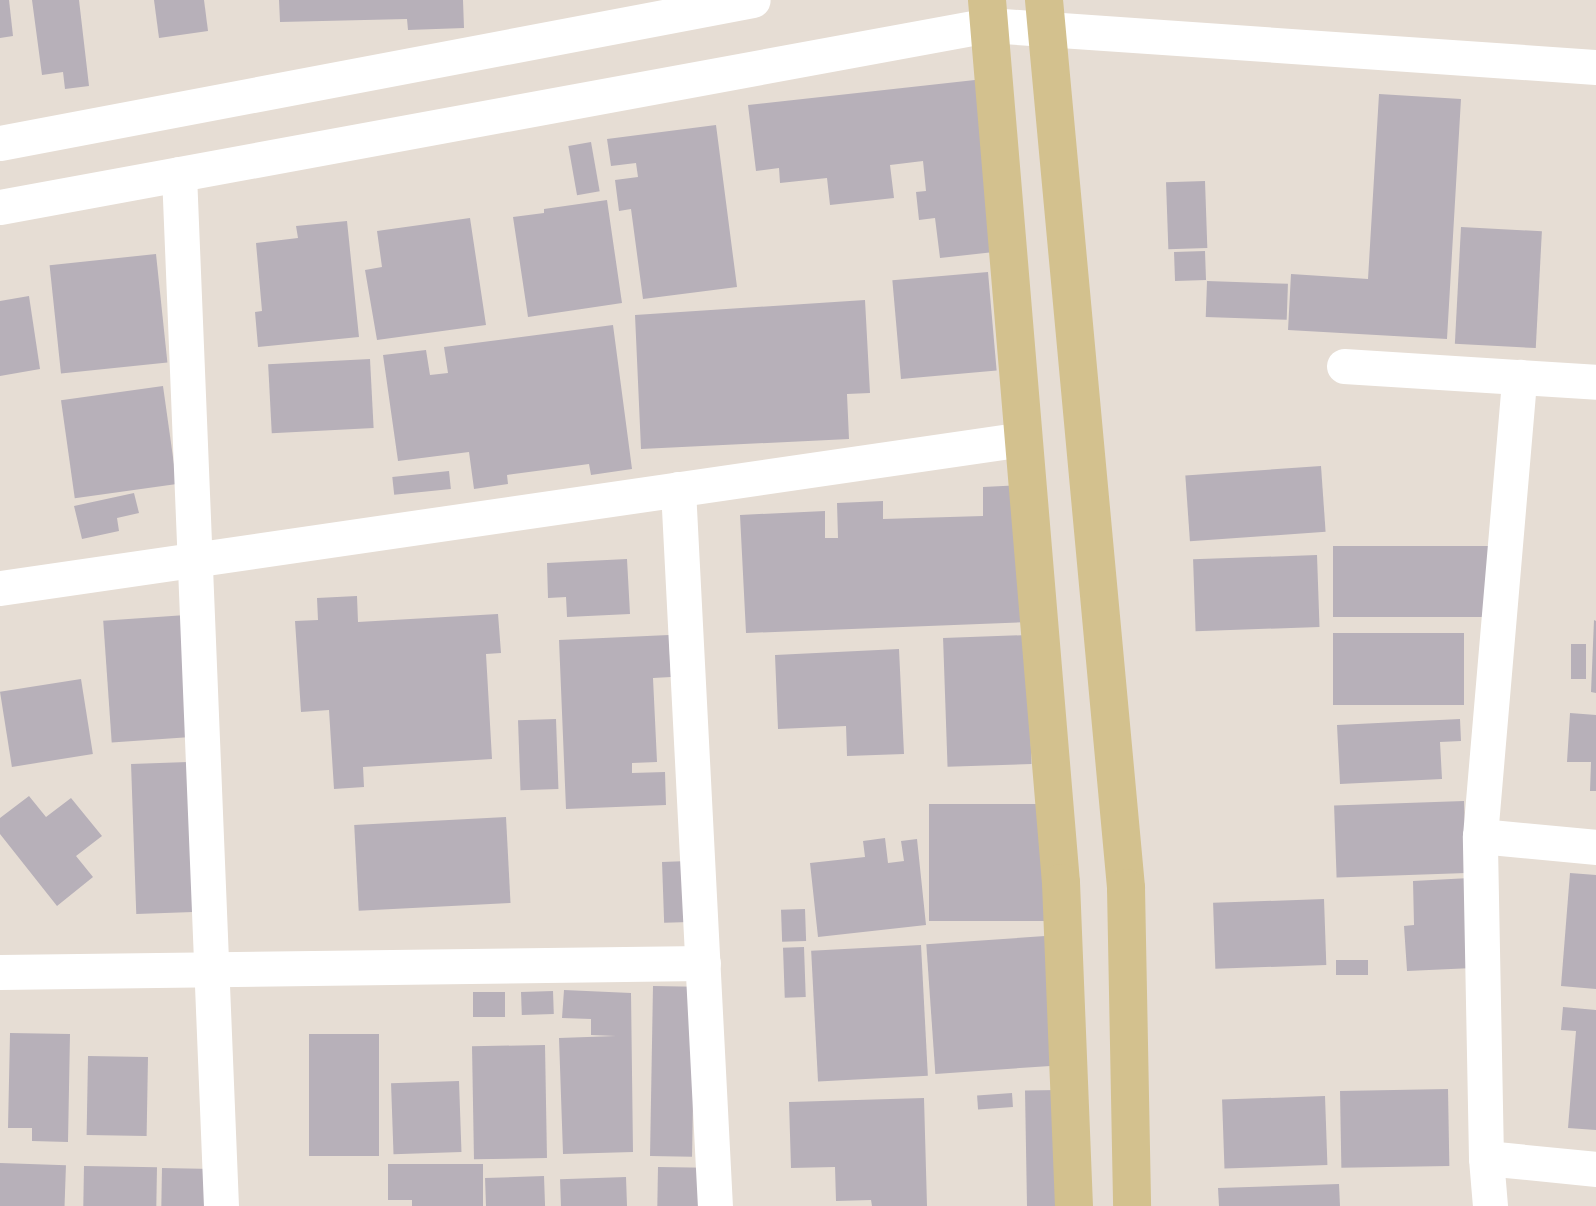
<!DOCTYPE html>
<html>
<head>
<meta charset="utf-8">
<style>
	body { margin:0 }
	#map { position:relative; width:1596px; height:1206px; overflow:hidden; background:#e6ddd4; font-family:"PT Sans",sans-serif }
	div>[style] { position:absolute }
	.building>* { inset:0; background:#b7b0b9; transform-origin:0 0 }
	.minor>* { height:35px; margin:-17.5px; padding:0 17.5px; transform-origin:17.5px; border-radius:17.5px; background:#fff }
	.major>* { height:38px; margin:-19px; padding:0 19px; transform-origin:19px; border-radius:19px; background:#d3c18e }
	span { translate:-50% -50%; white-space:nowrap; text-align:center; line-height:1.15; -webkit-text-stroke:5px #e6ddd4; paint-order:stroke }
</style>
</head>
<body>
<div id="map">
	<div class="building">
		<div style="clip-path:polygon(0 0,9px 0,13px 36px,0 38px)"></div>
		<div style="clip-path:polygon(32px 0,79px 0,89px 86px,65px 89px,63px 72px,42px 75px)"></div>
		<div style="clip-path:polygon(154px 0,204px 0,208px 31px,159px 38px)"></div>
		<div style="clip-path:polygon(279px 0,463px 0,464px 28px,408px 30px,407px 19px,280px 22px)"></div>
		<div style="clip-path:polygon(984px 79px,1003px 251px,940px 258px,935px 218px,919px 220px,916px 192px,926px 191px,923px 161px,890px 165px,894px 198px,830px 205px,827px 178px,780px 183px,779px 168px,756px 171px,748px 105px)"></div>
		<div style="clip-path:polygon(1379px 94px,1461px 99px,1447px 339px,1288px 330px,1291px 274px,1368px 279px)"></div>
		<div style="clip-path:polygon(716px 125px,737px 287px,643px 299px,631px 209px,619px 211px,615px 180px,638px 177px,636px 163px,611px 166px,607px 139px)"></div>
		<div style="left:591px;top:142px;width:50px;height:23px;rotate:80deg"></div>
		<div style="left:1205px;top:181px;width:67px;height:39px;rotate:88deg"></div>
		<div style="clip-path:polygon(607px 200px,622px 303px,528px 317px,513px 217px,544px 213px,544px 209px)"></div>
		<div style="clip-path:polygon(470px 218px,486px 325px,377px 340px,365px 270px,382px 267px,377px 231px)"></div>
		<div style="clip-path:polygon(347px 221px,359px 337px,258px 347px,255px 312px,262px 311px,256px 243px,298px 238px,296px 226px)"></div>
		<div style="left:1461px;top:227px;width:81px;height:117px;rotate:3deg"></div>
		<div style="left:1205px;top:251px;width:29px;height:31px;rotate:88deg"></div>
		<div style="left:156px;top:254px;width:109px;height:107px;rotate:84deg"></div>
		<div style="left:988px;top:272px;width:99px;height:96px;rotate:85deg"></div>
		<div style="left:1207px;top:281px;width:81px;height:36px;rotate:2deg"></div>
		<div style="clip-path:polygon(29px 296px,40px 369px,0 376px,0 301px)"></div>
		<div style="clip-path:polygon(865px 300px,870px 393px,847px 394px,849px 439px,641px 449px,635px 315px)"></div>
		<div style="clip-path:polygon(613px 325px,632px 469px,591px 475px,589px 464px,507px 475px,508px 484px,474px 489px,469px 452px,398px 461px,383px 355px,426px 350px,430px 375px,448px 373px,444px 347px)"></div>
		<div style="left:370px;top:359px;width:69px;height:102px;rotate:87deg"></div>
		<div style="left:163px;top:386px;width:99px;height:103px;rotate:82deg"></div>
		<div style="left:1321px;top:466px;width:66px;height:136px;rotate:86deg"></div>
		<div style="left:449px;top:471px;width:18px;height:57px;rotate:84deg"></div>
		<div style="clip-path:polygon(1022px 485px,1028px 622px,746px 633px,740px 515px,825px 511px,825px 538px,838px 538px,837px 503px,883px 501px,883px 519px,983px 516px,983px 487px)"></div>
		<div style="clip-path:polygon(134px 493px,139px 513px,117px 518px,119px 531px,82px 539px,74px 506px)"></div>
		<div style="left:1333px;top:546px;width:158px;height:71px"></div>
		<div style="left:1317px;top:555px;width:72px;height:124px;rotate:88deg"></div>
		<div style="clip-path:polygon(627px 559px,630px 614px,567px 617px,566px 597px,548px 598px,547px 563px)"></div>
		<div style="clip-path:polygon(357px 596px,358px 622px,498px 614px,501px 653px,486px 654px,492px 759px,363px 767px,364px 787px,334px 789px,329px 710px,301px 712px,295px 621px,318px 620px,317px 598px)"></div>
		<div style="left:186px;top:615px;width:122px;height:83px;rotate:86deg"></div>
		<div style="clip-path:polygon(1594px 620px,1596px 621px,1596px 693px,1591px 692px)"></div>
		<div style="left:1464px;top:633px;width:72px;height:131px;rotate:90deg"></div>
		<div style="clip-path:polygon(669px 635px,671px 677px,653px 678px,657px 762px,632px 763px,632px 773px,665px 772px,666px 805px,566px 809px,559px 640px)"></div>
		<div style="left:1027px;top:635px;width:129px;height:84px;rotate:88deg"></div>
		<div style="left:1571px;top:644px;width:15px;height:35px"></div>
		<div style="clip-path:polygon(899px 649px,904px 754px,847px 756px,846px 726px,778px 729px,775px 655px)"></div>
		<div style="left:81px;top:679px;width:76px;height:82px;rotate:81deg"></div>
		<div style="clip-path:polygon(1570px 713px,1596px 715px,1596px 791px,1590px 791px,1591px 762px,1567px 762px)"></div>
		<div style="left:556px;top:719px;width:70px;height:38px;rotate:88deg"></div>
		<div style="clip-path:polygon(1460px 719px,1461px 741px,1440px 742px,1442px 779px,1340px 784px,1337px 725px)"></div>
		<div style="left:188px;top:762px;width:150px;height:57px;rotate:88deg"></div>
		<div style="clip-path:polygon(29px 796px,46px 817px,71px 798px,102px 836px,76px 856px,93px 877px,57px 906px,0 834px,0 818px)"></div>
		<div style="left:1464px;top:801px;width:72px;height:130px;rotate:88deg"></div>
		<div style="left:929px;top:804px;width:120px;height:117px"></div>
		<div style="left:506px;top:817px;width:86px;height:152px;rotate:87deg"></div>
		<div style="clip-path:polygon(885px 838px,888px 863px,904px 861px,901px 841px,917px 839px,926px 925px,818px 937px,810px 863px,865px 857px,863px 841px)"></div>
		<div style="left:688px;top:861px;width:61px;height:26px;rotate:88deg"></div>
		<div style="clip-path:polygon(1570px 873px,1596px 875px,1596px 989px,1561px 986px)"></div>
		<div style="clip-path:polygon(1470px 878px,1473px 968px,1407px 971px,1404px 926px,1414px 925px,1413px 881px)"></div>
		<div style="left:1324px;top:899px;width:66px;height:111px;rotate:88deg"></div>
		<div style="left:805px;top:909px;width:32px;height:24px;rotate:88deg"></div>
		<div style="left:1045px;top:936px;width:130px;height:119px;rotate:86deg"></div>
		<div style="left:921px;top:945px;width:131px;height:110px;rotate:87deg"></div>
		<div style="left:804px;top:947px;width:50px;height:21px;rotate:88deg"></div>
		<div style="left:1336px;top:960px;width:32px;height:15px"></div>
		<div style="left:653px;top:986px;width:42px;height:170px;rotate:1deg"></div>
		<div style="clip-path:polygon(564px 990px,631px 993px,633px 1152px,563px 1154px,559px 1038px,616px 1036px,591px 1035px,591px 1019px,562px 1018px)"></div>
		<div style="left:553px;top:991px;width:23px;height:32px;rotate:88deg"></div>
		<div style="left:473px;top:992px;width:32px;height:25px"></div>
		<div style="clip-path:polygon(1563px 1007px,1596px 1010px,1596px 1130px,1568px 1128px,1576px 1031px,1561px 1030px)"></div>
		<div style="clip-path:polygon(10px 1033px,70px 1034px,68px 1142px,32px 1141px,32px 1128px,8px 1128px)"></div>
		<div style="left:309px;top:1034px;width:70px;height:122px"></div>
		<div style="left:545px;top:1045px;width:113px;height:73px;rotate:89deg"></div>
		<div style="left:88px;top:1056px;width:60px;height:79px;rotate:1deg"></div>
		<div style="left:459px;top:1081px;width:71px;height:68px;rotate:88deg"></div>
		<div style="left:1448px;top:1089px;width:77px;height:108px;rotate:89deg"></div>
		<div style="left:1060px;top:1090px;width:116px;height:35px;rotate:89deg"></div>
		<div style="left:1012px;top:1093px;width:14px;height:35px;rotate:86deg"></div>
		<div style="left:1325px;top:1096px;width:69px;height:103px;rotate:88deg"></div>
		<div style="clip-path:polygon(924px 1098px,927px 1206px,872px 1206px,871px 1200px,836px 1201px,835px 1167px,791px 1168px,789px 1102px)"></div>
		<div style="left:0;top:1163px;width:66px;height:43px;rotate:2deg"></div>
		<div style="clip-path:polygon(388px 1164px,483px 1164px,483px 1206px,412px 1206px,412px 1200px,388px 1200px)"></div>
		<div style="left:84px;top:1166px;width:73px;height:40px;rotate:1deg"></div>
		<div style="left:658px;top:1167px;width:49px;height:39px;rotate:1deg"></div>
		<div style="left:162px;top:1168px;width:51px;height:38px;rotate:1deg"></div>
		<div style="left:544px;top:1176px;width:30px;height:59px;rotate:88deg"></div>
		<div style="left:626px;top:1177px;width:29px;height:66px;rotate:88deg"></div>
		<div style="clip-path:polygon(1339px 1184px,1340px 1206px,1219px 1206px,1218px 1188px)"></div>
	</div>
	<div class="minor">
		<div style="left:0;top:143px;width:766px;rotate:-10.75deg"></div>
		<div style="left:179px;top:174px;width:1033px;rotate:87.67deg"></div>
		<div style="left:0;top:207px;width:1006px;rotate:-10.43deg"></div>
		<div style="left:989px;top:25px;width:608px;rotate:3.96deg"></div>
		<div style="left:1344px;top:366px;width:253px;rotate:3.6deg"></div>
		<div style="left:678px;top:489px;width:718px;rotate:87.05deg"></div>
		<div style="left:0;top:588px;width:1035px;rotate:-8.28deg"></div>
		<div style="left:1480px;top:836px;width:117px;rotate:5.4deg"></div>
		<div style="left:0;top:972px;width:703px;rotate:-0.73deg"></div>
		<div style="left:1486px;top:1158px;width:111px;rotate:5.7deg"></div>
		<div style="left:1490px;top:1206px;width:48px;rotate:-94.8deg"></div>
		<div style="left:1486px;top:1158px;width:322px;rotate:-91.1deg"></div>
		<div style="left:1480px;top:836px;width:461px;rotate:-85.1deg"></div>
	</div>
	<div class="major">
		<div style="left:987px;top:0;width:886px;rotate:85.21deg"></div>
		<div style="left:1061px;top:883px;width:323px;rotate:87.7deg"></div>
		<div style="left:1044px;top:0;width:892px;rotate:84.72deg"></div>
		<div style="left:1126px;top:888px;width:318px;rotate:88.9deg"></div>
	</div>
</div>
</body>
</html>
